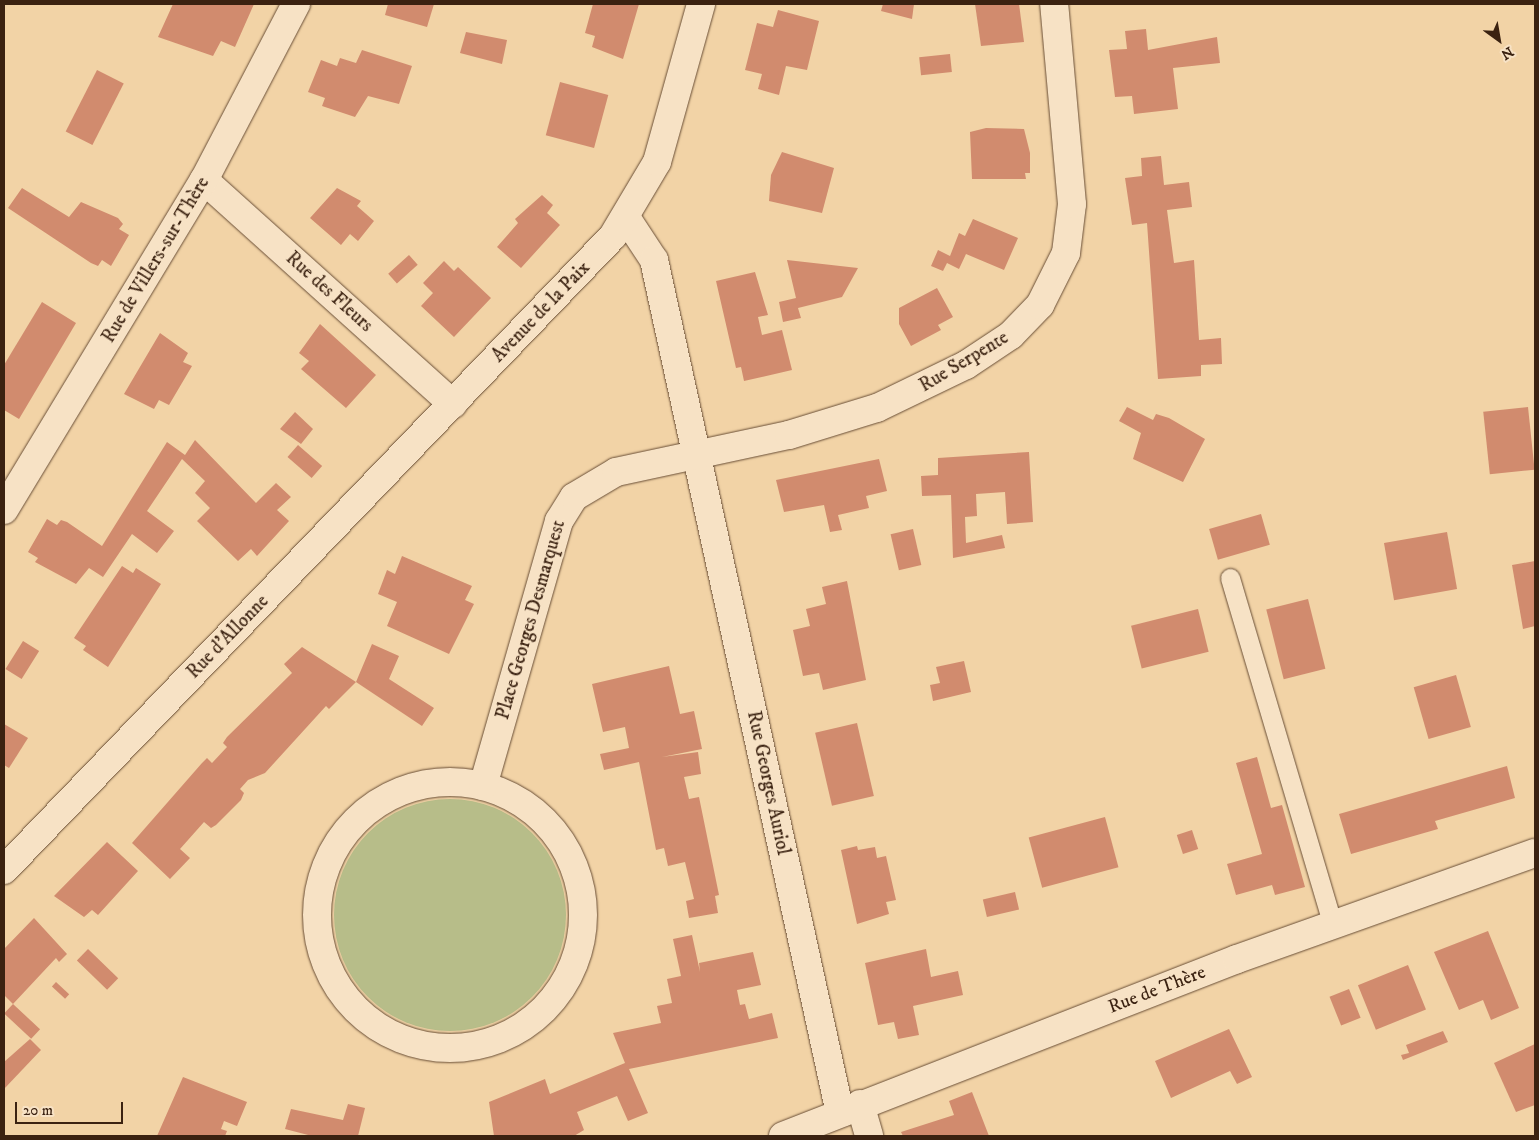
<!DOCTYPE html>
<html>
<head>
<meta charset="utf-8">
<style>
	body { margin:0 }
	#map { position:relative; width:1539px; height:1140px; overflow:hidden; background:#f2d3a6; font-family:"IM FELL DW Pica",serif }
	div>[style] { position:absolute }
	.green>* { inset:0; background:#b7bd89 }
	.round { border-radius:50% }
	.building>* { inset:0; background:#d18b6e; transform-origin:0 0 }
	.roads { filter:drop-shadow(0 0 1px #694e36) drop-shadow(0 0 1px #694e36) }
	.service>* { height:19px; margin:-9.5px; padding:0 9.5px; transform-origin:9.5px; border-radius:9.5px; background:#f7e2c5 }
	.minor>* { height:28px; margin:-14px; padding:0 14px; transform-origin:14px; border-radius:14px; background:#f7e2c5 }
	.minor>.ring { margin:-14px; padding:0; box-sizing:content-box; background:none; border:28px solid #f7e2c5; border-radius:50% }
	.tertiary>* { height:28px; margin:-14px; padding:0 14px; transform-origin:14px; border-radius:14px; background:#f7e2c5 }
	span { translate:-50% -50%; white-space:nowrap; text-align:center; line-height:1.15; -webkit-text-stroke:4.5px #f7e2c5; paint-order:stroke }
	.street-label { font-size:19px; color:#3b2211 }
	.frame { position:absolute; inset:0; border:5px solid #3b2211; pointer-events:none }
	.north { position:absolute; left:1474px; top:15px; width:50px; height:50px; -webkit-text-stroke:4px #f7e2c5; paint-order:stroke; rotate:148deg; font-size:14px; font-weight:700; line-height:20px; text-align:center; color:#3b2211 }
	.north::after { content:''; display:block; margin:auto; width:18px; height:22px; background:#3b2211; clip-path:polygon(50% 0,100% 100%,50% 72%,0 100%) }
	.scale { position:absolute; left:15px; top:1102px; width:108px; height:22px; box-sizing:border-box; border:2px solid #3b2211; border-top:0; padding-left:6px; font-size:15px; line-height:18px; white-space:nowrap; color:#3b2211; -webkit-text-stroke:4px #f7e2c5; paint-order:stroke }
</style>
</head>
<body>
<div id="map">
	<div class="green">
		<div class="round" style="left:334px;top:799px;width:232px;height:232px"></div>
	</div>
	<div class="building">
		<div style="clip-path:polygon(173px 4px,254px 4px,235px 47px,221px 41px,213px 56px,158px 37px)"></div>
		<div style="clip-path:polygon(388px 4px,434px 4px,427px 27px,385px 15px)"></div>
		<div style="clip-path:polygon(593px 4px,639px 4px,623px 59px,592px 47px,595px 36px,585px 33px)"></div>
		<div style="clip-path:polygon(883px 4px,914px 4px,912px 19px,881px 11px)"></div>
		<div style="clip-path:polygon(975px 4px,1019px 4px,1024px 42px,981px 46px)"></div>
		<div style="clip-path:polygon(778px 10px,819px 21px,807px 70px,786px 66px,779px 95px,758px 89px,762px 74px,745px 70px,757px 23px,773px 27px)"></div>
		<div style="clip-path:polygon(1146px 29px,1148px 50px,1217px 37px,1220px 63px,1173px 68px,1178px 109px,1134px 114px,1132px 96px,1115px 97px,1109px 50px,1127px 49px,1125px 31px)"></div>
		<div style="clip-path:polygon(466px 32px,507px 40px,502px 64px,460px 53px)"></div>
		<div style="clip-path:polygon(362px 50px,412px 66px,399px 104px,368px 96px,355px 117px,322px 106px,325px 98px,308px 92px,321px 60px,337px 66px,340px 58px,356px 63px)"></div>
		<div style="left:950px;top:54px;width:18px;height:31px;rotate:84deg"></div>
		<div style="left:97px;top:70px;width:30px;height:69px;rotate:27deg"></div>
		<div style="left:560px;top:82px;width:50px;height:55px;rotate:15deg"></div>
		<div style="clip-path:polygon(986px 128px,1024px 129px,1030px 153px,1030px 173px,1025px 173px,1026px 179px,972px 179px,970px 132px)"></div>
		<div style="clip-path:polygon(782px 152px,834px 168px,822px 213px,769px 201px,771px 175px)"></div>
		<div style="clip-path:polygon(1161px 156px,1164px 185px,1189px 182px,1192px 207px,1167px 210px,1174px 263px,1194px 260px,1199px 340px,1221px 338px,1222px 364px,1201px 365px,1201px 376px,1158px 379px,1147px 223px,1132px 225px,1125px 178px,1142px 176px,1141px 158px)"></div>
		<div style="clip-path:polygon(22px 188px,69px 217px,81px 202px,118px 218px,123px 224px,119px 229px,129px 235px,111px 266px,102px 260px,98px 266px,91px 263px,8px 208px)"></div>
		<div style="clip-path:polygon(337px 188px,361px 201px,357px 206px,374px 221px,358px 241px,350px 234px,341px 245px,310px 218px)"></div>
		<div style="clip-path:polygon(542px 195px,553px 205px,547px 213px,560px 225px,521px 268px,497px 247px,518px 223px,515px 219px)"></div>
		<div style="clip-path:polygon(973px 219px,1018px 238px,1004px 270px,966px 254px,959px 269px,947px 263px,943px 271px,931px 266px,938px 250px,950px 256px,959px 233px,965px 236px)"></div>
		<div style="left:409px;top:255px;width:13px;height:28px;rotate:48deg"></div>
		<div style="clip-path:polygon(787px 260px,849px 267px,858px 268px,842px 297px,798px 308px,801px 318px,783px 322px,779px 302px,796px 298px)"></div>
		<div style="clip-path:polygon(444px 261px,454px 271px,458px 267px,491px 298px,454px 337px,421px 306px,433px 293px,423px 283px)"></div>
		<div style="clip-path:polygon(755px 272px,768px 315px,758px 317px,762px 335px,782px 330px,792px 370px,744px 381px,741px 367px,736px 368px,716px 281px)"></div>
		<div style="clip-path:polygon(937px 288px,953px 317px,938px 325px,941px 330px,911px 346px,899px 324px,899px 308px)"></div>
		<div style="clip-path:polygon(42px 302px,76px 323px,19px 419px,4px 410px,4px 365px)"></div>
		<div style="clip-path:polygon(320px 324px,376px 375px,346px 408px,301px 369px,309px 361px,299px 353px)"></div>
		<div style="clip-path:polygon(160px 333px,188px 353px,183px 362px,192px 366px,169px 405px,159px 400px,154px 409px,124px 394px)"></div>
		<div style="clip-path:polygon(1127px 407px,1153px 420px,1156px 414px,1169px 418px,1205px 439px,1183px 482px,1133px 459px,1141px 433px,1119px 421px)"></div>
		<div style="left:1528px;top:407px;width:63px;height:45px;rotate:84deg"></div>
		<div style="clip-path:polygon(295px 412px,313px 429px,301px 444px,280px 429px)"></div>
		<div style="clip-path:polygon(195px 440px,256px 503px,276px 483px,291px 497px,277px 510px,289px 521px,257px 556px,251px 549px,238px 561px,197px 521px,210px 508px,195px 493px,205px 481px,182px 459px,147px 511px,174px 531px,157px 553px,132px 534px,103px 577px,89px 568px,76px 584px,35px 562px,38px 558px,28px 552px,47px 519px,57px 525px,61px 520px,67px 522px,102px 546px,167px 442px,185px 455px)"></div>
		<div style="left:298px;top:445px;width:32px;height:16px;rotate:41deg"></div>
		<div style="clip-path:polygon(1029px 452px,1033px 522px,1007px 524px,1005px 492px,976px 494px,977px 516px,965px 517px,966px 543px,1002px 535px,1005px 548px,953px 558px,951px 495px,922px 496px,921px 476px,938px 475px,938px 458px)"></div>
		<div style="clip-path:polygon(879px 459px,887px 491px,866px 496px,869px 508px,838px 515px,842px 530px,830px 532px,824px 505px,784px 512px,776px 480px)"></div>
		<div style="left:1261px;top:514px;width:32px;height:54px;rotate:74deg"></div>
		<div style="left:913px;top:529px;width:37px;height:23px;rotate:77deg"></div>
		<div style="left:1447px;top:532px;width:58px;height:64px;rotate:80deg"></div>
		<div style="clip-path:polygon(402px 556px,472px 586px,465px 600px,474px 604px,449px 654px,387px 626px,397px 602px,378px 594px,387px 570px,395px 574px)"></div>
		<div style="clip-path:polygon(1535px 561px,1535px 626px,1523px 629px,1512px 565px)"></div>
		<div style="clip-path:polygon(122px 566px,133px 573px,136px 568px,161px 584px,108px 667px,83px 650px,86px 646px,74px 638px)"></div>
		<div style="clip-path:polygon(847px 581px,866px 680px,823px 690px,819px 673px,803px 676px,793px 630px,810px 626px,806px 609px,826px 604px,822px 587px)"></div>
		<div style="left:1308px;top:599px;width:72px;height:43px;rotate:76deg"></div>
		<div style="left:1198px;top:609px;width:44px;height:69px;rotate:76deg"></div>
		<div style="left:23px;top:641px;width:19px;height:33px;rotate:32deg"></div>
		<div style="clip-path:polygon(372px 644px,399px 656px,389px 679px,434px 708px,422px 726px,356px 682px)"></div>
		<div style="clip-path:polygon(302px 647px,356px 682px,329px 709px,326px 706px,265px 773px,248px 780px,240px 789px,244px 793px,241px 800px,216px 825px,211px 828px,204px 822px,180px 849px,190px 858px,170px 879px,132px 843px,202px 763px,207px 758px,212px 763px,227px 747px,223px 743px,227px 737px,292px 673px,284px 664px)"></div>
		<div style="clip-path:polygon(964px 661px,971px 692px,933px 701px,930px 685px,940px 683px,936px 667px)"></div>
		<div style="clip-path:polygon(669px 666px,680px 714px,694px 711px,702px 749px,662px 757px,698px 752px,701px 774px,684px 777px,689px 799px,699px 797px,719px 895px,715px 896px,718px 913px,689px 918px,686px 901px,694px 899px,685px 862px,668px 866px,664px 848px,656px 850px,639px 762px,604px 770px,600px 754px,629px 748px,625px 727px,603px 732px,592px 684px)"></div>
		<div style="left:1456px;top:675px;width:54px;height:44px;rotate:74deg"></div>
		<div style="left:857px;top:723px;width:75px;height:43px;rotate:77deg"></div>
		<div style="clip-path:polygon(4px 724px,28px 738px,9px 768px,4px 765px)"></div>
		<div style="clip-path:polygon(1257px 757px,1271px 808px,1282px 805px,1305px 887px,1275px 895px,1272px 885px,1236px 895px,1227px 864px,1262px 854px,1236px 763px)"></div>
		<div style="clip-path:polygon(1507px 766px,1515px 798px,1435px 821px,1438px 829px,1351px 854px,1339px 814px)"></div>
		<div style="left:1105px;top:817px;width:52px;height:79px;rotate:75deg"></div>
		<div style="left:1192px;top:830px;width:20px;height:16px;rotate:72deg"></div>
		<div style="clip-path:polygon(107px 842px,138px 871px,98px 915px,92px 910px,84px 917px,54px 896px)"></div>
		<div style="clip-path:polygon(857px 846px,858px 850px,875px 847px,877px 858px,886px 856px,896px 900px,886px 902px,889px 914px,857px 924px,841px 850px)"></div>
		<div style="left:1015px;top:892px;width:18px;height:33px;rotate:77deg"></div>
		<div style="clip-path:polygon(34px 918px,67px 954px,59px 962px,56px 958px,13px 1004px,4px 995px,4px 949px)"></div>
		<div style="clip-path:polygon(1488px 931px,1519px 1008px,1491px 1020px,1483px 1000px,1459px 1010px,1434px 952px)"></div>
		<div style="clip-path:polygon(692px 935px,700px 972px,699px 963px,753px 952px,761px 985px,737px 990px,740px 1005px,745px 1004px,749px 1019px,772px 1013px,778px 1038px,629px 1069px,648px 1113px,628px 1121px,617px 1096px,577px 1112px,584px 1130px,574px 1136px,494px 1136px,489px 1102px,545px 1079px,550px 1094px,625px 1063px,613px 1033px,661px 1023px,657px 1006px,672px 1003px,667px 979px,681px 976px,673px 939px)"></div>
		<div style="left:88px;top:949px;width:42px;height:16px;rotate:44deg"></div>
		<div style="clip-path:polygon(926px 949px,931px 977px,958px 971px,963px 995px,913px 1006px,919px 1035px,898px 1039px,894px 1022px,878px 1025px,865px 963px)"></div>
		<div style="left:1408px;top:965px;width:48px;height:54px;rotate:68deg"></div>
		<div style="left:56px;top:982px;width:18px;height:6px;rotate:43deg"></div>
		<div style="left:1349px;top:989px;width:31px;height:21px;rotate:68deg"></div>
		<div style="left:13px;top:1004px;width:37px;height:13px;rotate:43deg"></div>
		<div style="clip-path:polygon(1229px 1029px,1252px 1077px,1237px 1084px,1230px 1071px,1171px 1098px,1155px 1061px)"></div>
		<div style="clip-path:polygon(1443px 1031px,1448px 1042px,1403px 1060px,1401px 1055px,1409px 1053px,1406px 1045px)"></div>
		<div style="clip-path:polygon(30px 1039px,41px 1050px,4px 1089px,4px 1062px)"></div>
		<div style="clip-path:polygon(1535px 1044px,1535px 1105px,1516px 1112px,1494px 1063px)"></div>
		<div style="clip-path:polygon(183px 1077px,247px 1102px,237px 1126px,224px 1121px,221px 1129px,227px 1131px,225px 1136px,157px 1136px)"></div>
		<div style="clip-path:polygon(972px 1092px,989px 1136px,903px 1136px,901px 1132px,954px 1115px,949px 1101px)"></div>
		<div style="clip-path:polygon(348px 1104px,365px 1108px,358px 1136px,312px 1136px,285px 1129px,291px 1109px,343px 1120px)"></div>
	</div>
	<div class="roads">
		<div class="service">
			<div style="left:1230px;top:578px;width:362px;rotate:73.5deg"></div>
		</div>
		<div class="minor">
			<div style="left:204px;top:180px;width:335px;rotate:42deg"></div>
			<div style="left:627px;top:219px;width:49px;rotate:56.6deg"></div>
			<div style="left:654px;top:260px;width:873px;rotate:77.7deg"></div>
			<div style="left:4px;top:510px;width:386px;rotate:-58.8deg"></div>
			<div style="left:204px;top:180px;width:199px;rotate:-62.4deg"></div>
			<div class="ring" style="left:317px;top:782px;width:238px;height:238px"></div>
			<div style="left:483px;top:786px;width:276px;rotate:-74deg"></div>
			<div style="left:559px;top:521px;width:28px;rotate:-58deg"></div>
			<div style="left:574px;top:497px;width:49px;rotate:-30.8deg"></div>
			<div style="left:616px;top:472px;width:177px;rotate:-12.1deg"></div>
			<div style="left:789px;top:435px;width:92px;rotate:-17.1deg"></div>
			<div style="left:877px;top:408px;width:99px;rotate:-25.8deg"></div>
			<div style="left:966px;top:365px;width:54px;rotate:-33.7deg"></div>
			<div style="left:1011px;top:335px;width:42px;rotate:-46deg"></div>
			<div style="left:1040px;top:305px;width:58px;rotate:-63.4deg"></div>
			<div style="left:1066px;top:253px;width:49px;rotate:-83deg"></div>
			<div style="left:1072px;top:204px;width:201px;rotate:-95.1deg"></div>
			<div style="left:860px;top:1104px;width:33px;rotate:74deg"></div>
			<div style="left:783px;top:1136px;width:487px;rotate:-21.3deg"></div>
			<div style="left:1237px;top:959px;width:316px;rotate:-19.6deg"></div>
		</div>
		<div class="tertiary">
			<div style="left:4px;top:870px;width:879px;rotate:-46.15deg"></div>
			<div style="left:613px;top:236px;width:86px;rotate:-59.3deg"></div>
			<div style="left:657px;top:162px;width:164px;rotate:-74.4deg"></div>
		</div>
	</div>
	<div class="street-label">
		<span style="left:156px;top:260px;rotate:-59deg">Rue de Villers-sur-Thère</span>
		<span style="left:329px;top:292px;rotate:42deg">Rue des Fleurs</span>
		<span style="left:541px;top:312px;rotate:-46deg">Avenue de la Paix</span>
		<span style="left:964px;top:362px;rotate:-31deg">Rue Serpente</span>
		<span style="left:531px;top:620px;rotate:-74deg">Place Georges Desmarquest</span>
		<span style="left:228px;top:637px;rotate:-46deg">Rue d'Allonne</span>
		<span style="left:768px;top:783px;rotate:78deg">Rue Georges Auriol</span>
		<span style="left:1157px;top:990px;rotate:-21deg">Rue de Thère</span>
	</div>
	<div class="frame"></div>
	<div class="north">N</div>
	<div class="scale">20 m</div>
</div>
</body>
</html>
